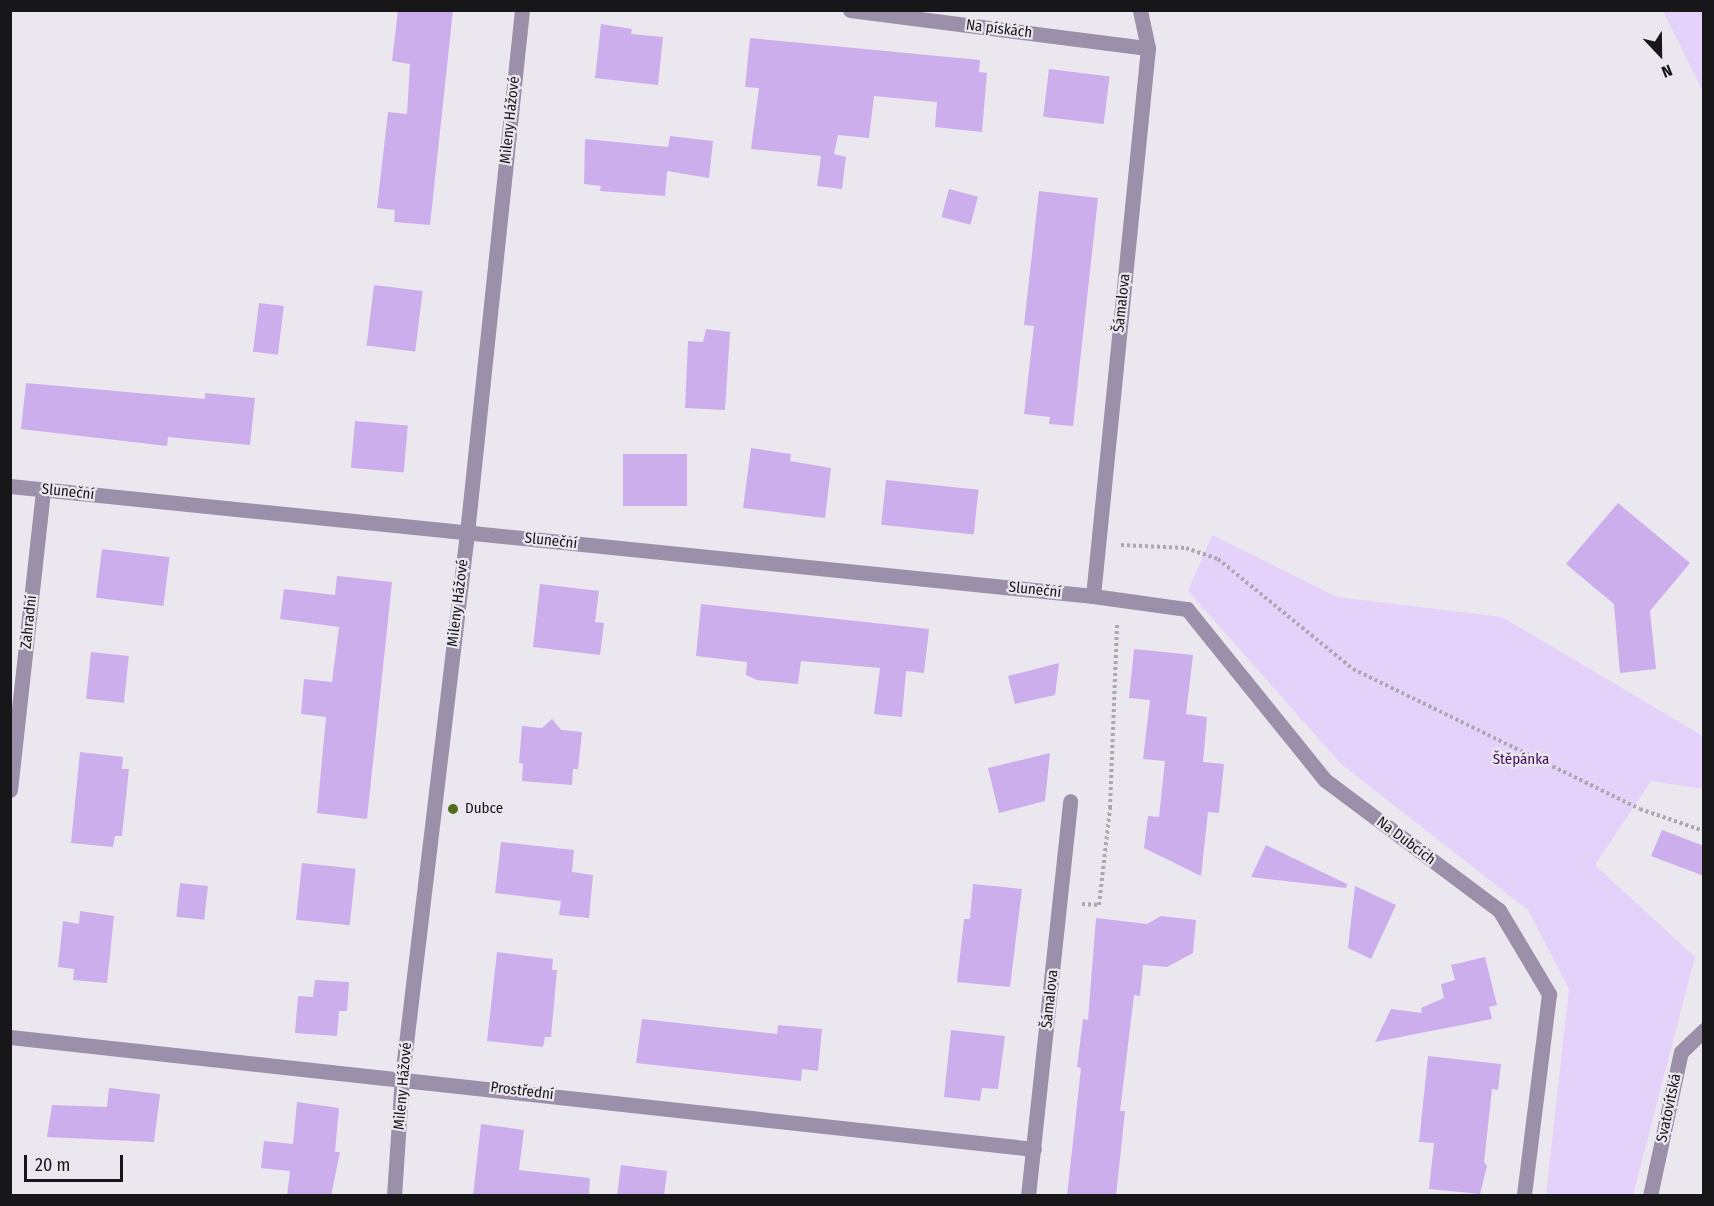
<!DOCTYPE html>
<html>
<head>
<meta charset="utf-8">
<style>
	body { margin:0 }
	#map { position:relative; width:1714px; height:1206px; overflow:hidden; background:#ebe7ef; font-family:"Fira Sans Condensed",sans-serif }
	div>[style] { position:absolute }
	.green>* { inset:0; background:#e5d2fa }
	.building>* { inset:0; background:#ccaeed; transform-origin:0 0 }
	.path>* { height:4px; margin-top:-2px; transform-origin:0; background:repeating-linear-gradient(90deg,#aba8af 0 3px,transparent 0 6px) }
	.minor>* { height:15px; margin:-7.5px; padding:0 7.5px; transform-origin:7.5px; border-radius:7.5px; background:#9c8faa }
	.dots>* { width:16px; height:16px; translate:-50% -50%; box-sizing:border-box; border:3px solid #ebe7ef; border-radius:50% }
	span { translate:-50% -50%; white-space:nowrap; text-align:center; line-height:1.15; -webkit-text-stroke:4.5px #ebe7ef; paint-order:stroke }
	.street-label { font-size:15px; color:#171619 }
	.park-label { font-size:15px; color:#3b115a }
	.poi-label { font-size:15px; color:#171619 }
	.left { translate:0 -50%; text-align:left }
	.frame { position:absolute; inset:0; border:12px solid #171619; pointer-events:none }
	.north { position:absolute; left:1630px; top:24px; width:60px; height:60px; -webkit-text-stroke:4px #ebe7ef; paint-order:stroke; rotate:158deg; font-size:16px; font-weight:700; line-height:24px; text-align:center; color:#171619 }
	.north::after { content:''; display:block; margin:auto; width:21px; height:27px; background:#171619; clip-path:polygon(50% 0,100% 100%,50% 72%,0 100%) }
	.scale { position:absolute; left:24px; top:1155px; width:99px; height:27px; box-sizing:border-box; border:3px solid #171619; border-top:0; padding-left:8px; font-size:18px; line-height:21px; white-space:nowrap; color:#171619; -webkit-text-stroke:4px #ebe7ef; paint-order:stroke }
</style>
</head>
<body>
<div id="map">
	<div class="green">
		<div style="clip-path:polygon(1663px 11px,1703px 11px,1703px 92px,1672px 29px)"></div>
		<div style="clip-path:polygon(1212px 535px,1337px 597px,1502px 617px,1703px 736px,1703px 789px,1651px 781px,1595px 865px,1695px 957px,1633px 1195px,1546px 1195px,1569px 989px,1528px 910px,1341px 764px,1188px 591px)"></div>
	</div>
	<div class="building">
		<div style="clip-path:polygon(398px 10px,453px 10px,430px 225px,394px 222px,395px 210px,377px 208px,388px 112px,407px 114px,410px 64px,392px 61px)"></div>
		<div style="clip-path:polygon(601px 24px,632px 29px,631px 34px,663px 37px,658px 85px,595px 78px)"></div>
		<div style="clip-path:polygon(750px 38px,980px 60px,979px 72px,987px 73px,982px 132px,935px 127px,937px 102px,874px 96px,869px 138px,838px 135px,834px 154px,846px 157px,842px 189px,817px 186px,821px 156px,751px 149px,759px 88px,745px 87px)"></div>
		<div style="left:1049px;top:69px;width:61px;height:48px;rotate:7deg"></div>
		<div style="clip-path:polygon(670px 136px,713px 141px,709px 178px,667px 171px,665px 196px,600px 191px,601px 186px,584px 184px,585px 139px,668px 147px)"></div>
		<div style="left:949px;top:189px;width:30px;height:29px;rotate:15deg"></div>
		<div style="clip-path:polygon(1039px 191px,1098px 198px,1073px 426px,1049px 424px,1050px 417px,1024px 414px,1034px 326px,1024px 325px)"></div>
		<div style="left:374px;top:285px;width:49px;height:61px;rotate:7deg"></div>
		<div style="left:259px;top:303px;width:25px;height:49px;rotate:7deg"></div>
		<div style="clip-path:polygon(706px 329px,730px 332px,725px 410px,685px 408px,688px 341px,703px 342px)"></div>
		<div style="clip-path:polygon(26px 383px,205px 399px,205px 393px,255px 398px,250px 445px,168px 437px,167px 446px,21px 429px)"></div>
		<div style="left:355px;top:421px;width:53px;height:47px;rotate:5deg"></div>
		<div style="clip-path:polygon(751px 448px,791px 454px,790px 461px,831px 468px,825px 518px,743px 508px)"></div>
		<div style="left:623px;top:454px;width:64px;height:52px"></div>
		<div style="left:886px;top:480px;width:93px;height:45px;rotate:6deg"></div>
		<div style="clip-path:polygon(1618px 503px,1690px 563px,1650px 611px,1656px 669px,1620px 673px,1614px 604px,1566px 564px)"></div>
		<div style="left:102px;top:549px;width:68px;height:49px;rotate:7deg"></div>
		<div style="clip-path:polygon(337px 576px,392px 582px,367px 819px,317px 813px,326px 717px,301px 714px,304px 679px,332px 682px,339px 627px,280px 619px,284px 589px,335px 595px)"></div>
		<div style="clip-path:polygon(540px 584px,599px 591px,595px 622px,604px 623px,600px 655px,533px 647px)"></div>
		<div style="clip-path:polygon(701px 604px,929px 629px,924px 673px,906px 671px,902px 717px,874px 714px,880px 668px,801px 661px,798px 684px,757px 680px,746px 675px,747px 662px,696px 656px)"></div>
		<div style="clip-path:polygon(1134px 649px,1193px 655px,1186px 714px,1207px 717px,1203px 762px,1224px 764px,1219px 813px,1208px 812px,1201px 876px,1144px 848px,1148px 816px,1159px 817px,1165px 761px,1143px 759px,1150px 700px,1129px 698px)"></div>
		<div style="left:91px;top:652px;width:38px;height:47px;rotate:6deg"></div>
		<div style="clip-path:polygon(1059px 663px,1055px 695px,1015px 704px,1008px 676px)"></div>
		<div style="clip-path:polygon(552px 719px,561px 730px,582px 732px,578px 769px,573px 769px,572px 785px,522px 781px,523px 764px,519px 763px,522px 726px,542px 728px)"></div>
		<div style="clip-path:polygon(80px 752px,123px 757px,122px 769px,129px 769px,122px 836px,115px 836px,113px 847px,71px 843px)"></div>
		<div style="clip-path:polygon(1050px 753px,1045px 801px,999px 813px,988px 768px)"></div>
		<div style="clip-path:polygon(1662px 830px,1704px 846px,1704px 876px,1651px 856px)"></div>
		<div style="clip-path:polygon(501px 842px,574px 850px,572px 872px,593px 875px,589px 918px,559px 915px,561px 901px,495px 893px)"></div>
		<div style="clip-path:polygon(1266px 845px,1347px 884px,1346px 888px,1251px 877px)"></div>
		<div style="left:302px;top:863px;width:54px;height:57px;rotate:6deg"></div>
		<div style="left:180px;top:883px;width:28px;height:34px;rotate:6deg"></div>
		<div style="clip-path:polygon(973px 884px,1022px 889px,1010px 987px,957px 982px,964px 919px,970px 919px)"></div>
		<div style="clip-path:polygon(1355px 886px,1396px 905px,1371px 959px,1348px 948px)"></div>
		<div style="clip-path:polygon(80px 911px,114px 916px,107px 983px,73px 980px,74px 969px,58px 967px,63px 921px,79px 924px)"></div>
		<div style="clip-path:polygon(1161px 916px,1196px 920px,1193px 953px,1167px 967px,1143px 965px,1140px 996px,1134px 995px,1120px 1111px,1125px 1111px,1116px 1196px,1067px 1196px,1081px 1068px,1077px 1067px,1083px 1019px,1088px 1020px,1096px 918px,1147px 924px)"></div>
		<div style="clip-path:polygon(497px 952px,553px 959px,552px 970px,557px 970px,551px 1037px,545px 1037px,543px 1047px,487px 1041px)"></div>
		<div style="clip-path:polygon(1485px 957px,1497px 1005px,1489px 1007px,1492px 1019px,1375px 1042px,1391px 1009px,1422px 1013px,1421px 1008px,1444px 998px,1441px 984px,1455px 980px,1451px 965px)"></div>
		<div style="clip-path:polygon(315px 980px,349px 982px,347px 1011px,339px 1011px,337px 1036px,295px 1033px,298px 996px,313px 997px)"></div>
		<div style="clip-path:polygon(642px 1019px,777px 1034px,778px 1025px,822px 1029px,818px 1071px,802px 1069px,801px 1081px,636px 1063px)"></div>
		<div style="clip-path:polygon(951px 1030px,1005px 1036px,998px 1089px,982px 1088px,980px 1101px,944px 1097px)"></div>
		<div style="clip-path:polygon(1428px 1056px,1501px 1064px,1498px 1090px,1492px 1089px,1484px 1162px,1487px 1166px,1480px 1194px,1429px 1189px,1434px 1143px,1419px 1142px)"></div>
		<div style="clip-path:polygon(109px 1088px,160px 1094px,154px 1142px,47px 1137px,52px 1105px,107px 1107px)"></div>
		<div style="clip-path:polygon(297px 1102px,339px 1108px,335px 1152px,340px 1152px,331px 1196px,287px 1196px,290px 1171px,261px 1168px,264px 1141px,293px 1144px)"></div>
		<div style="clip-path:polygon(481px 1124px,524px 1130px,519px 1170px,590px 1178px,589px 1196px,473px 1196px)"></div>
		<div style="clip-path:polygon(621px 1165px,667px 1171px,664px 1196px,617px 1196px)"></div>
	</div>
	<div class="path">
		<div style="left:1121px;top:545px;width:65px;rotate:2.6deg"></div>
		<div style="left:1186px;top:548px;width:34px;rotate:19deg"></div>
		<div style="left:1218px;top:559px;width:174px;rotate:39.2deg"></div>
		<div style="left:1353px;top:669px;width:319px;rotate:26deg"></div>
		<div style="left:1640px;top:809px;width:68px;rotate:19deg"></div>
		<div style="left:1082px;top:904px;width:17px;rotate:3deg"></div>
		<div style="left:1099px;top:905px;width:98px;rotate:-83.5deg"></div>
		<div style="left:1110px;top:808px;width:186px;rotate:-87.8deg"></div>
	</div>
	<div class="minor">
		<div style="left:850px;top:10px;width:300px;rotate:7.3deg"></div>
		<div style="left:10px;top:486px;width:1089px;rotate:5.8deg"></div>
		<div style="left:1093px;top:596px;width:95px;rotate:7.9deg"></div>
		<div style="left:1187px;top:609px;width:220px;rotate:51.1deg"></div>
		<div style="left:1325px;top:780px;width:217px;rotate:36.8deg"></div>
		<div style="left:1499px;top:910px;width:98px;rotate:59.2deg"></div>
		<div style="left:1549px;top:994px;width:204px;rotate:97.1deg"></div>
		<div style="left:1093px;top:596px;width:551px;rotate:-84.27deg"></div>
		<div style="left:1148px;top:48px;width:39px;rotate:-102deg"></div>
		<div style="left:10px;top:790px;width:303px;rotate:-83.7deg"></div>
		<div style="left:10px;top:1037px;width:1030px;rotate:6.24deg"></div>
		<div style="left:394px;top:1196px;width:119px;rotate:-86.2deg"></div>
		<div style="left:402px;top:1077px;width:548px;rotate:-83.19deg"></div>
		<div style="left:467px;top:533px;width:526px;rotate:-84deg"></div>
		<div style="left:1028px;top:1196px;width:397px;rotate:-83.9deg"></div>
		<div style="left:1650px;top:1196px;width:147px;rotate:-77.9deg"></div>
		<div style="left:1681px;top:1052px;width:32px;rotate:-44deg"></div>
	</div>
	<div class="dots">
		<div style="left:453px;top:809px;background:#516b1e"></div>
	</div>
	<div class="street-label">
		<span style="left:999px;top:29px;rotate:7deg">Na pískách</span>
		<span style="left:510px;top:120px;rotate:-84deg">Mileny Hážové</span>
		<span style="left:1122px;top:303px;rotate:-84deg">Šámalova</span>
		<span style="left:68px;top:492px;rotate:6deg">Sluneční</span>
		<span style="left:551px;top:541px;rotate:6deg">Sluneční</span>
		<span style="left:1035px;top:590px;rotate:6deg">Sluneční</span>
		<span style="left:458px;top:603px;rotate:-83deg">Mileny Hážové</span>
		<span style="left:29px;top:622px;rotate:-84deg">Zahradní</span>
		<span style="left:1406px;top:841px;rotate:37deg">Na Dubcích</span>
		<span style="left:1050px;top:999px;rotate:-84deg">Šámalova</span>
		<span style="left:403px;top:1086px;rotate:-85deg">Mileny Hážové</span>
		<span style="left:522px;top:1091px;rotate:7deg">Prostřední</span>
		<span style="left:1669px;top:1108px;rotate:-78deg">Svatovítská</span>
	</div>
	<div class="park-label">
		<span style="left:1521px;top:760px">Štěpánka</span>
	</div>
	<div class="poi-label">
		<span class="left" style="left:465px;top:809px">Dubce</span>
	</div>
	<div class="frame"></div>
	<div class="north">N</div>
	<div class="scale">20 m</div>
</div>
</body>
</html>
